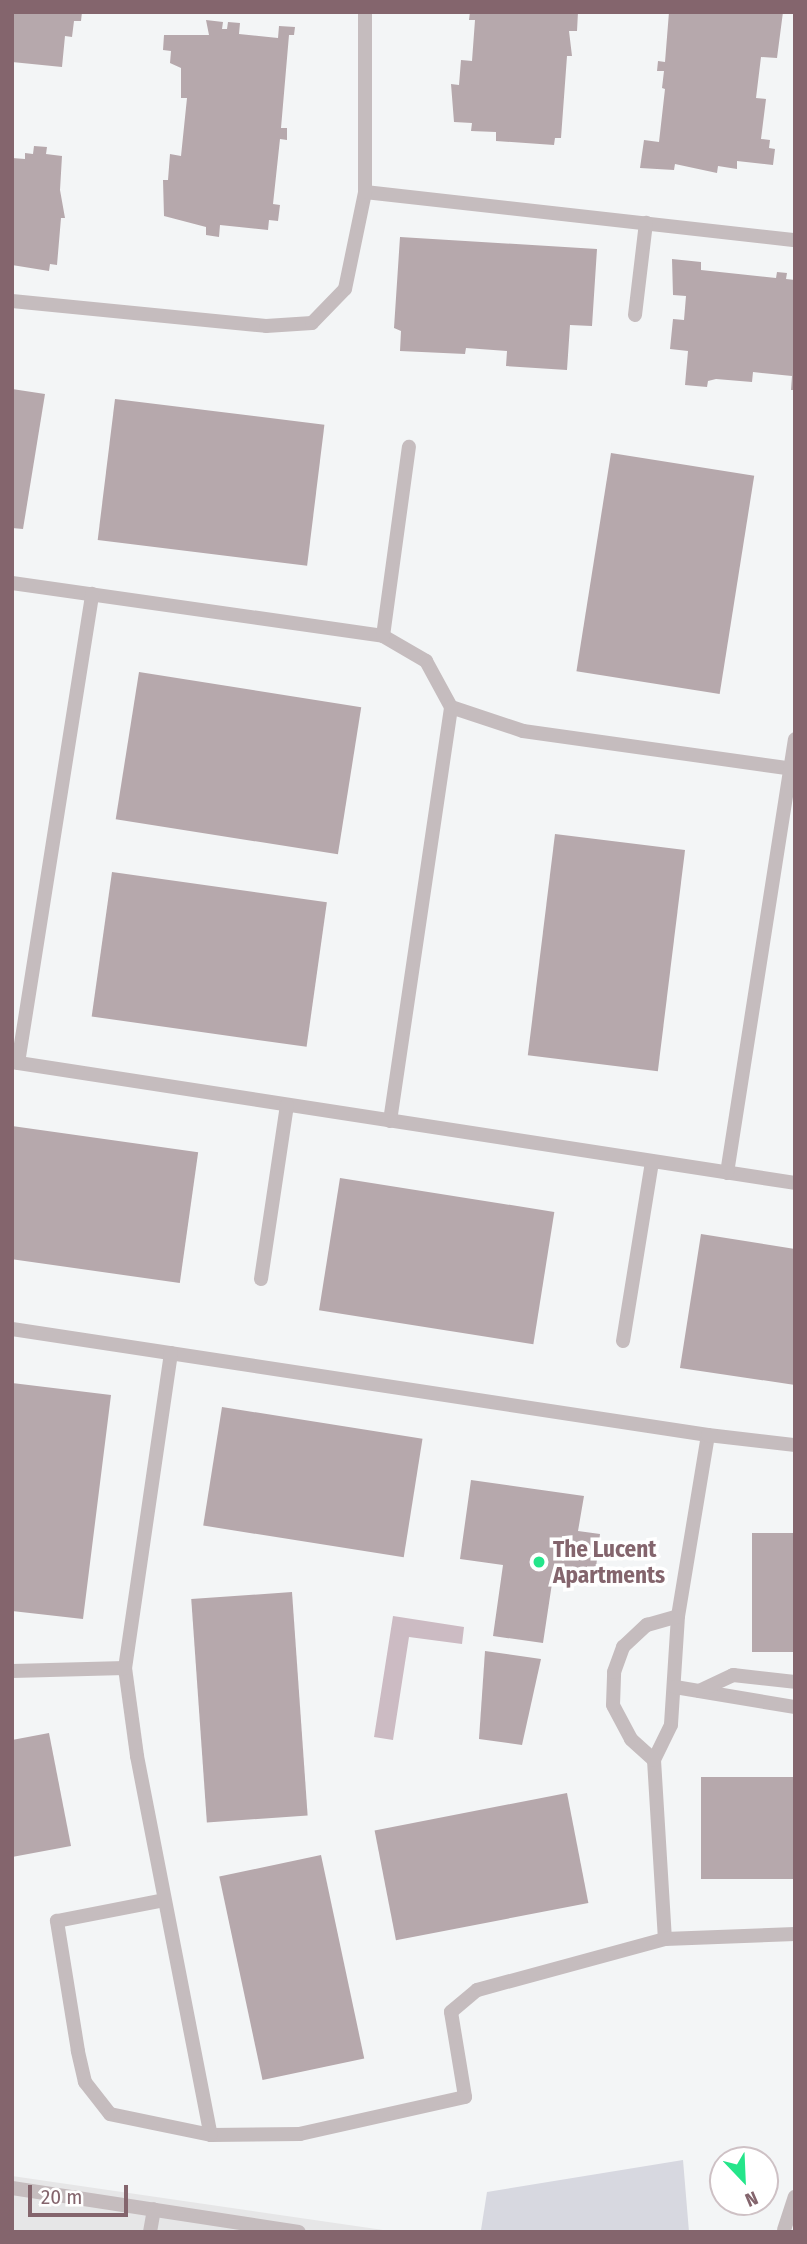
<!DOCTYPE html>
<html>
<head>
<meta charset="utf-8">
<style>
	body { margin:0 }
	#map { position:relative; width:807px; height:2244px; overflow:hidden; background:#f3f5f6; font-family:"Fira Sans Condensed",sans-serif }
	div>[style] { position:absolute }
	.built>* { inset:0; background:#e6e6e7 }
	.green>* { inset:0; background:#d7d8e0 }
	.water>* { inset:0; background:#ccbbc3 }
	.building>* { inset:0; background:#b6a8ac; transform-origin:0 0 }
	.lane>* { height:14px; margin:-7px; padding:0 7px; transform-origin:7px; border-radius:7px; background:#c5bcbe }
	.dots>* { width:19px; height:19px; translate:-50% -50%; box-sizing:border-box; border:4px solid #fff; border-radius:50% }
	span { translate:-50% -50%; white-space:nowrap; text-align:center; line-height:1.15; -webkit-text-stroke:7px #fff; paint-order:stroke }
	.poi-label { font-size:23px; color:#84656d; font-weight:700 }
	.left { translate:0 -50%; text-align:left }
	.frame { position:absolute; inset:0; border:14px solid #84656d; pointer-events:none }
	.north { position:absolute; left:709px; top:2146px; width:70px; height:70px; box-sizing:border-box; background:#fff; border:2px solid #cec1c5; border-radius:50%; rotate:157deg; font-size:19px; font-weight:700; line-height:28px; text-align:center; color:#84656d }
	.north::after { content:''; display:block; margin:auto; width:24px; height:32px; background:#24e58a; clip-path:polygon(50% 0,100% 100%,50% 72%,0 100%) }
	.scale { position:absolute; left:28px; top:2185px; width:100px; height:32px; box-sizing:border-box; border:4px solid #84656d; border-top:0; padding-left:9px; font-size:21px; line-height:24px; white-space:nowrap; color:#84656d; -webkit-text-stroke:5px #fff; paint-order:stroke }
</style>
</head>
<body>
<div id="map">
	<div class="built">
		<div style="clip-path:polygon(12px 2176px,397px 2232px,12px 2232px)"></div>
	</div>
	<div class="green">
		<div style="clip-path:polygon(683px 2160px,689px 2232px,481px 2230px,487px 2192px)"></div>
	</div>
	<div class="water">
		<div style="clip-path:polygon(393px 1616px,464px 1627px,462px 1644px,409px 1637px,393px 1740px,374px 1737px)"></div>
	</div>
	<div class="building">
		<div style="clip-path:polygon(12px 12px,82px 12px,81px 21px,74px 21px,72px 37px,65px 36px,62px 67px,12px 62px)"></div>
		<div style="clip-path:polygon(470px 12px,578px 12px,577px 31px,569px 31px,572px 56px,567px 56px,561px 138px,555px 138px,554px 145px,496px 141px,496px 132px,471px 131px,472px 123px,454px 122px,451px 84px,459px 85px,461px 60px,472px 61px,475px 20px,469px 20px)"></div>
		<div style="clip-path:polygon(669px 12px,783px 12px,777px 58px,761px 57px,756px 98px,766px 99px,761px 139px,770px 140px,769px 148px,775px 149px,773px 165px,737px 161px,737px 169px,718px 166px,717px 173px,675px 164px,674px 170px,640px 168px,644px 140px,659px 142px,665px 89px,662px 88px,664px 71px,657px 71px,658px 61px,665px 62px)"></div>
		<div style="clip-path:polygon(206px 20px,223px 22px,222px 29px,227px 29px,228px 22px,240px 23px,239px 34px,278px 38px,279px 26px,295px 27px,294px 35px,289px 35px,281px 128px,287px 128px,287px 140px,280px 139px,273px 204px,280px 205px,278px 221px,269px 220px,268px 230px,220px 225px,219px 237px,206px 235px,206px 227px,164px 216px,163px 180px,168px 180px,170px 154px,181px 156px,187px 98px,181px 98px,181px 68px,170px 63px,171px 51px,163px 50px,164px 35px,209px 35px)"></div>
		<div style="clip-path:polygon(34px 146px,47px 147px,46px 154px,62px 156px,60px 190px,65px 218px,61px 218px,57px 265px,50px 264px,49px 271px,12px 265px,12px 158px,25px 159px,25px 153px,33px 154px)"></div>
		<div style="clip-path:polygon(400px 237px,597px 249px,592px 326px,570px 325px,567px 370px,506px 366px,507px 351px,466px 348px,465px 354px,400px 351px,401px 331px,394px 328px)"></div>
		<div style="clip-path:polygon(672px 259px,701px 262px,701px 270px,776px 278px,777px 272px,787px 273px,786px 279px,795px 280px,795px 390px,791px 390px,792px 376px,753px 372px,752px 382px,716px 379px,708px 381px,707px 387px,685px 385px,688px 351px,670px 349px,673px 319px,684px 320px,686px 296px,673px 295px)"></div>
		<div style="clip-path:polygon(12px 389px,45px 394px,23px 529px,12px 528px)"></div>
		<div style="left:115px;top:399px;width:211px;height:142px;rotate:7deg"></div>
		<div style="left:611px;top:453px;width:145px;height:221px;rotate:9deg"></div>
		<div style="left:139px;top:672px;width:225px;height:149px;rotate:9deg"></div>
		<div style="left:555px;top:834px;width:131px;height:223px;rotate:7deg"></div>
		<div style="left:112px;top:872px;width:217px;height:146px;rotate:8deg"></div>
		<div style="left:12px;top:1126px;width:188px;height:132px;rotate:8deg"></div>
		<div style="left:340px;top:1178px;width:217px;height:134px;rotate:9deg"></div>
		<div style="clip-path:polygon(701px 1234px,795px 1249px,795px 1385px,680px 1368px)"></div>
		<div style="clip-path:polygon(12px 1383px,111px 1395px,83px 1619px,12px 1611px)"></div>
		<div style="left:222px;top:1407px;width:203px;height:120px;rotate:9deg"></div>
		<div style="clip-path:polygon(471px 1480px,584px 1496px,578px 1531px,600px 1534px,595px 1576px,554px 1570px,543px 1643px,493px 1636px,503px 1565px,460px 1559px)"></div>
		<div style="left:795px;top:1533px;width:119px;height:43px;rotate:90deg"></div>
		<div style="left:292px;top:1592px;width:224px;height:101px;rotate:86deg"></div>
		<div style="clip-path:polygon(485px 1651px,541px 1659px,522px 1745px,479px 1739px)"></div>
		<div style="clip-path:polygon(49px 1733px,71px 1846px,12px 1857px,12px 1740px)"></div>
		<div style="left:795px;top:1777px;width:102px;height:94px;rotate:90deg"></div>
		<div style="left:567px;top:1793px;width:112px;height:196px;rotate:79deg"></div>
		<div style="left:321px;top:1855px;width:208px;height:104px;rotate:78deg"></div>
	</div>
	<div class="lane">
		<div style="left:365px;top:192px;width:433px;rotate:6.4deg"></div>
		<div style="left:12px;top:301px;width:255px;rotate:5.6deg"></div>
		<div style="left:266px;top:326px;width:46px;rotate:-3.7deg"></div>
		<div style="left:312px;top:323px;width:47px;rotate:-45.9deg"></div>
		<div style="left:345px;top:289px;width:99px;rotate:-78.3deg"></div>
		<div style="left:365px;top:192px;width:180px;rotate:-90deg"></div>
		<div style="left:635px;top:315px;width:93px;rotate:-83.2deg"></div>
		<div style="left:12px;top:583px;width:375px;rotate:8.1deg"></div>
		<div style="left:383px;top:636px;width:50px;rotate:30.2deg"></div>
		<div style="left:426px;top:661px;width:52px;rotate:61.5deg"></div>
		<div style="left:451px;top:707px;width:76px;rotate:18.4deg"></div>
		<div style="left:523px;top:731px;width:275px;rotate:8deg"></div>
		<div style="left:383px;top:636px;width:191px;rotate:-82.2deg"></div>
		<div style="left:12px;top:1062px;width:792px;rotate:8.78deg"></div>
		<div style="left:18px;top:1063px;width:475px;rotate:-81deg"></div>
		<div style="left:390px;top:1121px;width:418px;rotate:-81.6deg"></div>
		<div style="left:727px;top:1173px;width:439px;rotate:-81.1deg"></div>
		<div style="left:261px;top:1279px;width:176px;rotate:-81.5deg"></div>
		<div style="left:12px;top:1329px;width:704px;rotate:8.66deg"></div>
		<div style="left:708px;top:1435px;width:183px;rotate:99.4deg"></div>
		<div style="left:678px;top:1616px;width:109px;rotate:93.7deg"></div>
		<div style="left:671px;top:1725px;width:39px;rotate:116deg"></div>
		<div style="left:654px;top:1760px;width:179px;rotate:86.5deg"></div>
		<div style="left:665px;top:1939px;width:195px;rotate:164.8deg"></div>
		<div style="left:477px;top:1990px;width:34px;rotate:140deg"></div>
		<div style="left:451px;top:2012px;width:86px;rotate:80.6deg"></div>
		<div style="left:465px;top:2097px;width:169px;rotate:167.4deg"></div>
		<div style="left:300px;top:2134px;width:89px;rotate:179.4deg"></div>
		<div style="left:211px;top:2135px;width:103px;rotate:-168.3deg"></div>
		<div style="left:110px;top:2114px;width:41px;rotate:-128deg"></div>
		<div style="left:85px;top:2082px;width:32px;rotate:-103deg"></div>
		<div style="left:78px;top:2051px;width:132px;rotate:-99.2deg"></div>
		<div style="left:57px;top:1921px;width:109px;rotate:-11.1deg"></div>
		<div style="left:623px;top:1341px;width:182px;rotate:-80.8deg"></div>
		<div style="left:171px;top:1353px;width:318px;rotate:98.3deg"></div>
		<div style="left:125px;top:1668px;width:89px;rotate:82.2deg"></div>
		<div style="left:137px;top:1756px;width:386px;rotate:79deg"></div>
		<div style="left:708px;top:1435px;width:88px;rotate:6.6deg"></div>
		<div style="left:12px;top:1671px;width:113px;rotate:-1.5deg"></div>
		<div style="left:675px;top:1687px;width:122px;rotate:9.5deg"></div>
		<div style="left:699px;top:1691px;width:38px;rotate:-25deg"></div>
		<div style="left:733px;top:1675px;width:62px;rotate:6.4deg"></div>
		<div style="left:654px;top:1760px;width:31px;rotate:-138deg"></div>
		<div style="left:631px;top:1739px;width:38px;rotate:-118deg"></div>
		<div style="left:613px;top:1705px;width:33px;rotate:-88deg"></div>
		<div style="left:614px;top:1672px;width:27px;rotate:-70deg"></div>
		<div style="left:623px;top:1647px;width:33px;rotate:-43deg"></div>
		<div style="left:647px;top:1625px;width:32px;rotate:-16deg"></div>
		<div style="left:665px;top:1939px;width:130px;rotate:-2.2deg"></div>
		<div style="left:12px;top:2188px;width:290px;rotate:8.7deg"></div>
		<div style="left:784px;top:2230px;width:35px;rotate:-72deg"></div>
		<div style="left:150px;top:2232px;width:23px;rotate:-80deg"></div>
	</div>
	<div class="dots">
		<div style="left:539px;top:1562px;background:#24e58a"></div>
	</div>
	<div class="poi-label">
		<span class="left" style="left:553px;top:1562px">The Lucent<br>Apartments</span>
	</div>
	<div class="frame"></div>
	<div class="north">N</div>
	<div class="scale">20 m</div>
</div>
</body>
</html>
